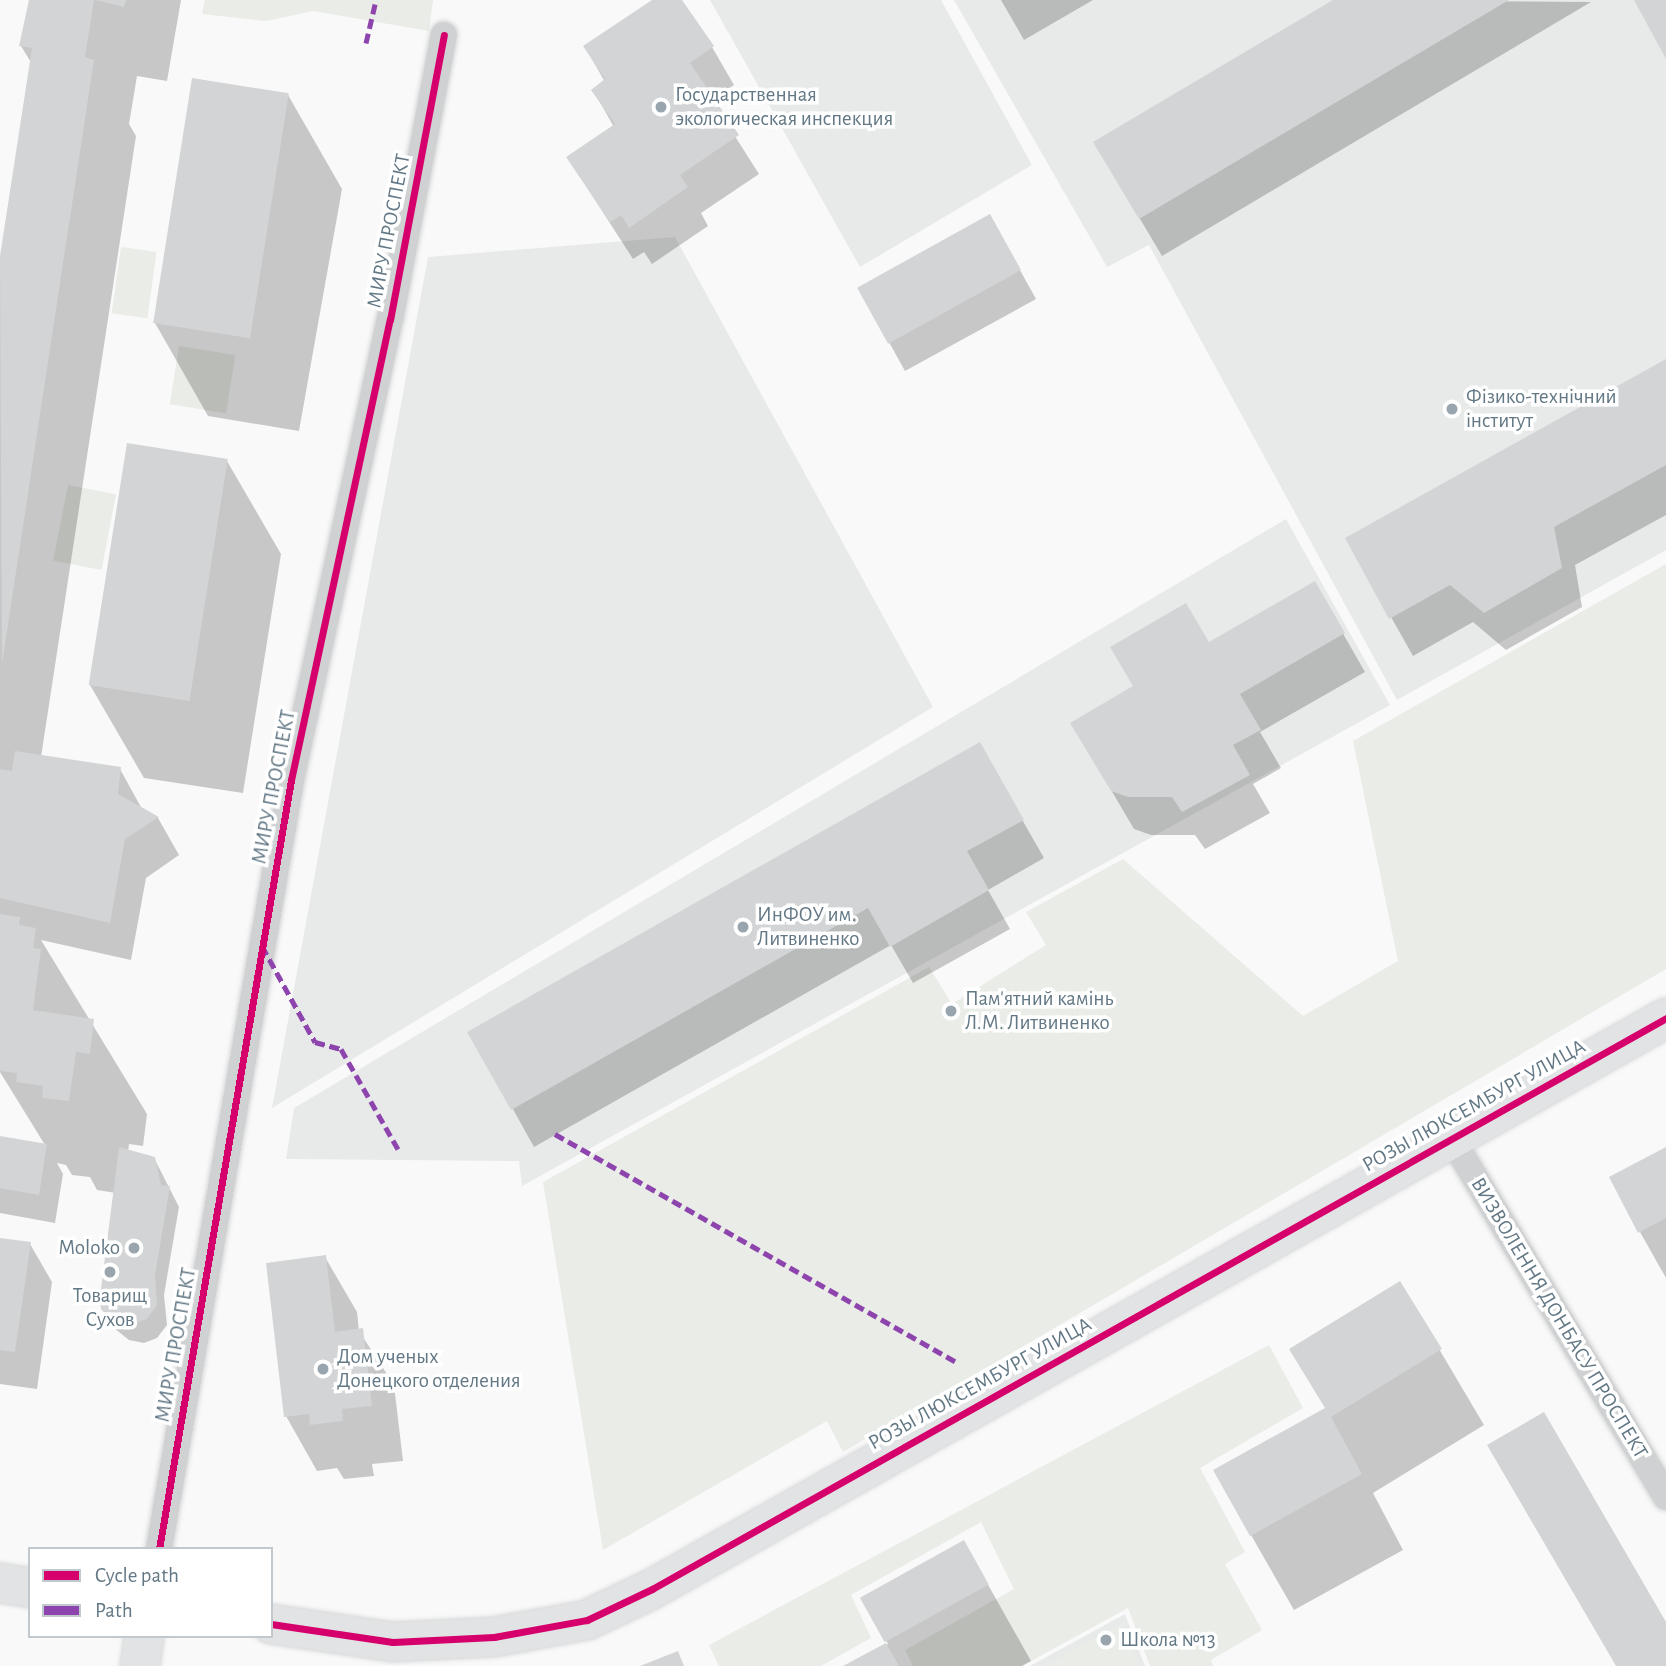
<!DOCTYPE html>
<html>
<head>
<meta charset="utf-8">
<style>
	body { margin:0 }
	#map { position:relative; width:1666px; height:1666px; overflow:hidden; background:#f9f9f9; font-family:"Alegreya Sans",sans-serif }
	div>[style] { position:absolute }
	.built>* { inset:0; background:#e8eaea }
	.green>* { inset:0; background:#e9ece7; transform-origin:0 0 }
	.shadow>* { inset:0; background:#0003 }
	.building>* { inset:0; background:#d2d4d5; transform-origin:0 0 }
	.roads { filter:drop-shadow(0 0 2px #d5d6d7) drop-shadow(0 0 2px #d5d6d7) }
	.street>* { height:26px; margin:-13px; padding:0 13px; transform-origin:13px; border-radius:13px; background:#cfd1d2 }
	.secondary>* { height:38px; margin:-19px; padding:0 19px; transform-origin:19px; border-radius:19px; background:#e2e3e4 }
	.quiet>* { height:5px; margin-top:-2.5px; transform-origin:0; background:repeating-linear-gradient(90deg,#8e44ad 0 10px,transparent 0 15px) }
	.cycleway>* { height:7px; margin:-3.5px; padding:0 3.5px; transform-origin:3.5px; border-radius:3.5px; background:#d6006c }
	.dots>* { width:19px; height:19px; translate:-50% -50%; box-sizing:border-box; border:4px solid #fff; border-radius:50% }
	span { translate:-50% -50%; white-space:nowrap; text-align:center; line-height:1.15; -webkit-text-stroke:7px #fff; paint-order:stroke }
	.poi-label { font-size:21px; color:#637885 }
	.left { translate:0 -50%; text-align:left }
	.right { translate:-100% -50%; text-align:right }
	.street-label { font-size:21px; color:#637885 }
	.legend { position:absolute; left:28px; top:1547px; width:245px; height:91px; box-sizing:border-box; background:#fff; border:2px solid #c1c9ce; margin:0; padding:9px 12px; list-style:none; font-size:21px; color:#637885 }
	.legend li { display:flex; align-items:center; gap:14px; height:35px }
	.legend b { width:35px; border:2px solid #c1c9ce }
</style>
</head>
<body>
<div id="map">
	<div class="built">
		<div style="clip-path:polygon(710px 0,941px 0,1032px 165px,860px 267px)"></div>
		<div style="clip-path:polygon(954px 0,1666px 0,1666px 550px,1397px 700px,1149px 245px,1107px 267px)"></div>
		<div style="clip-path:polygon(675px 237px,933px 707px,272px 1108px,428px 257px)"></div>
		<div style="clip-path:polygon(1286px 519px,1390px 705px,522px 1186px,519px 1161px,286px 1159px,294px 1108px)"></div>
		<div style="clip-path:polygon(1125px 1614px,1145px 1666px,1030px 1666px)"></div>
	</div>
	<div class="green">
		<div style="clip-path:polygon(205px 0,433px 0,429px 31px,313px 11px,266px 21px,202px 14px)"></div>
		<div style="left:121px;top:247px;width:36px;height:67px;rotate:8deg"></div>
		<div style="left:179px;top:346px;width:57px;height:59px;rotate:9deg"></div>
		<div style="left:68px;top:485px;width:49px;height:77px;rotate:11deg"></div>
		<div style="clip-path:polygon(1666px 564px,1666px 969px,843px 1452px,827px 1421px,603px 1550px,543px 1182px,929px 967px,952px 1004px,1046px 945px,1026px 912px,1123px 859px,1303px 1016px,1398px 961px,1353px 741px)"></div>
		<div style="clip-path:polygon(1269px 1345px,1303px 1408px,1200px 1468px,1245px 1552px,1225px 1564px,1262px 1630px,1211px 1660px,1213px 1666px,1150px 1666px,1128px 1608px,1022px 1666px,913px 1666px,905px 1650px,1014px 1589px,981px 1522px,851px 1595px,871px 1638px,821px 1666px,719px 1666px,709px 1645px)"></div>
		<div style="clip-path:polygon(1123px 1623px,1139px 1666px,1045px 1666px)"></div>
	</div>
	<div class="shadow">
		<div style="clip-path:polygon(31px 0,181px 0,167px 81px,137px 76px,129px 124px,136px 136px,41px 757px,120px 769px,142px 809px,158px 818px,179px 855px,146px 878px,131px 960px,41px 940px,147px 1114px,143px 1146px,129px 1144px,128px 1152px,154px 1158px,179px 1207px,164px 1295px,167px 1325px,157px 1338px,144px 1343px,129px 1340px,114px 1328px,103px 1309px,116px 1193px,97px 1190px,90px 1177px,72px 1175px,66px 1165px,57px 1163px,63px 1174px,55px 1223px,0 1213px,0 1137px,45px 1145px,0 1072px,0 267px,32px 64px,21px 46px)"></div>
		<div style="clip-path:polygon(655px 0,680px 0,712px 47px,734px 85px,712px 100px,759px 174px,701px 213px,708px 226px,652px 264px,644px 252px,633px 259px,568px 158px,614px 127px,593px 90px,605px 82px,585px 47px)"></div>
		<div style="clip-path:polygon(1001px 0,1093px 0,1024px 40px)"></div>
		<div style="clip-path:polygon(1336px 0,1591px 2px,1162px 256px,1095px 143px)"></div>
		<div style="clip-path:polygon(288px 95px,342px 189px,299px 431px,208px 416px,155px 323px)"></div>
		<div style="clip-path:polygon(1006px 245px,1036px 299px,905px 371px,889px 342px)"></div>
		<div style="clip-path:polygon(1666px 361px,1666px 515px,1575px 565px,1582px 607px,1506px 650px,1473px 622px,1413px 656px,1347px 539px)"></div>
		<div style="clip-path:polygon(227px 461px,281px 554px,243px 793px,144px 778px,90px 685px)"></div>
		<div style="clip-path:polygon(1314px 583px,1365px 672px,1260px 732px,1281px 768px,1253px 784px,1270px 813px,1205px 849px,1195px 835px,1151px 835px,1134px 829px,1094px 761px,1208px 645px)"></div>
		<div style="clip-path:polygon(979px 744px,1044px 858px,988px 890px,1010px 929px,913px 983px,891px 945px,534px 1147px,470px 1032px)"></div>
		<div style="clip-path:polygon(1666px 1149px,1666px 1278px,1640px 1232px)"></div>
		<div style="clip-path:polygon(0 1240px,30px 1244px,52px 1282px,37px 1389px,0 1384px)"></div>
		<div style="clip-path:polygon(325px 1257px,357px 1312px,359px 1331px,394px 1385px,403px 1461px,372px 1464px,374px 1476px,344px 1479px,337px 1468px,317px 1471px,286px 1416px)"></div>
		<div style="clip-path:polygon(1400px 1283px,1484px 1425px,1373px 1493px,1403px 1550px,1294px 1610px,1251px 1535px,1326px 1409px,1291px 1350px)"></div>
		<div style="clip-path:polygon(964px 1542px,1031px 1661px,1022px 1666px,847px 1666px,888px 1644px,863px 1599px)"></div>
	</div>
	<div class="building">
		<div style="clip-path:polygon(29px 0,94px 0,85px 57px,94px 60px,2px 664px,0 256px,32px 48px,19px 46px)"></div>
		<div style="clip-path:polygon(95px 0,126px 0,124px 7px)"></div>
		<div style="clip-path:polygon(652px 0,682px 0,714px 46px,690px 63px,739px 135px,680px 175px,688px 187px,629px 228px,621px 215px,610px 222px,566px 157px,615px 124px,591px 90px,605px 79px,583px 46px)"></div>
		<div style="clip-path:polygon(1333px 0,1509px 0,1139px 219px,1093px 142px)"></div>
		<div style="clip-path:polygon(1634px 0,1666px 0,1666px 59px)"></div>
		<div style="left:192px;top:78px;width:98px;height:248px;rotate:9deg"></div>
		<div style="left:990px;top:214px;width:64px;height:152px;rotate:61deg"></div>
		<div style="clip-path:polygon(1666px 359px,1666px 465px,1554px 527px,1562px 568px,1484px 613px,1450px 585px,1389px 619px,1345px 538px)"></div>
		<div style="left:127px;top:443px;width:102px;height:245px;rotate:9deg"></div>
		<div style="clip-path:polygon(1315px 581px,1345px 633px,1240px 694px,1261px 730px,1233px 745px,1250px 775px,1182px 812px,1172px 797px,1128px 797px,1111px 791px,1070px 723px,1133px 686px,1110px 647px,1186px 603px,1209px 642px)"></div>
		<div style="clip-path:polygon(980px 742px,1024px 820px,967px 851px,989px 890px,890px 947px,868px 908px,511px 1110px,467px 1032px)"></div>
		<div style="clip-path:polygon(15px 751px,121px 767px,118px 794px,159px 817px,125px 839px,110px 923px,0 898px,0 769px,12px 771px)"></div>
		<div style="clip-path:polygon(0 914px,20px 917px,19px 925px,36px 928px,33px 948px,41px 949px,33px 1010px,94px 1019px,90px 1054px,76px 1052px,69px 1101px,42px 1098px,43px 1086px,16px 1082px,17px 1073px,0 1071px)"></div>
		<div style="clip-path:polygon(0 1136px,47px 1144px,39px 1195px,0 1188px)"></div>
		<div style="clip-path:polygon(119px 1147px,155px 1157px,161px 1185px,170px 1186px,155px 1275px,157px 1305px,147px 1319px,132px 1324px,109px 1318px,101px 1309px,100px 1297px)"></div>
		<div style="clip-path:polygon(1666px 1147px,1666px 1218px,1638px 1233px,1609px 1177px)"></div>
		<div style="clip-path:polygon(0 1238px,31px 1242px,15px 1352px,0 1350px)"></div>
		<div style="clip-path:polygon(326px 1255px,335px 1332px,363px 1328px,372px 1406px,342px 1409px,343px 1421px,310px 1425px,309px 1414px,284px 1417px,266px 1263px)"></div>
		<div style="clip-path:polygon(1400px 1281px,1442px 1349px,1331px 1417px,1362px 1474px,1250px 1536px,1213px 1470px,1325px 1408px,1289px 1349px)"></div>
		<div style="clip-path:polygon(1544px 1412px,1666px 1622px,1666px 1666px,1616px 1666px,1487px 1445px)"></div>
		<div style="left:964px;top:1540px;width:51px;height:119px;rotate:61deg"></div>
		<div style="clip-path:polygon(886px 1643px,899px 1666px,843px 1666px)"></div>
		<div style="clip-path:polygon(678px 1651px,684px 1666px,640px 1666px)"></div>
	</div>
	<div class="roads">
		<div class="street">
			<div style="left:1452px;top:1139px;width:417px;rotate:59.1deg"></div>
			<div style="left:159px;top:1549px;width:780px;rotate:-80.26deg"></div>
			<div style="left:291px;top:780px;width:471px;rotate:-77.9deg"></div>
			<div style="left:390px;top:320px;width:290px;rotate:-79.3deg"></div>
		</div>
		<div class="secondary">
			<div style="left:0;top:1583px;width:30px;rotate:9deg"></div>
			<div style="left:271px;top:1624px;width:123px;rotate:8.4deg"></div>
			<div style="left:393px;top:1642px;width:101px;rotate:-2.8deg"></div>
			<div style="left:494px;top:1637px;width:95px;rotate:-10.4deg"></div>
			<div style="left:587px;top:1620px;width:72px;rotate:-25.5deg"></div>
			<div style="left:652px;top:1589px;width:1164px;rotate:-29.38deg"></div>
			<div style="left:140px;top:1666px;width:30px;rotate:-82deg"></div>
		</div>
	</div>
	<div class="quiet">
		<div style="left:366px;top:43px;width:44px;rotate:-76.9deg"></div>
		<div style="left:262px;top:946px;width:110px;rotate:61.1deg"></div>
		<div style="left:315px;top:1042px;width:27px;rotate:15deg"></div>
		<div style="left:341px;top:1049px;width:115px;rotate:60.3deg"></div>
		<div style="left:555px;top:1134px;width:460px;rotate:29.6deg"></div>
	</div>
	<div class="cycleway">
		<div style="left:159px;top:1549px;width:780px;rotate:-80.26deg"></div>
		<div style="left:291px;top:780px;width:471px;rotate:-77.9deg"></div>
		<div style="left:390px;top:320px;width:290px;rotate:-79.3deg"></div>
		<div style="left:271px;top:1624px;width:123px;rotate:8.4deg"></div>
		<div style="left:393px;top:1642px;width:101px;rotate:-2.8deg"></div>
		<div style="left:494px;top:1637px;width:95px;rotate:-10.4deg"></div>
		<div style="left:587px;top:1620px;width:72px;rotate:-25.5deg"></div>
		<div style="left:652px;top:1589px;width:1164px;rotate:-29.38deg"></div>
	</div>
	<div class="dots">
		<div style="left:661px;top:107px;background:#98a5ae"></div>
		<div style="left:1452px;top:409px;background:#98a5ae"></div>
		<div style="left:743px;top:927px;background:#98a5ae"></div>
		<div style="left:951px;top:1011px;background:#98a5ae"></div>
		<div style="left:134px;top:1248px;background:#98a5ae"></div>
		<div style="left:110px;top:1272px;background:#98a5ae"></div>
		<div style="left:323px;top:1369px;background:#98a5ae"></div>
		<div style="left:1106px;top:1640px;background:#98a5ae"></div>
	</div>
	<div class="poi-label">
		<span class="left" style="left:675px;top:107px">Государственная<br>экологическая инспекция</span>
		<span class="left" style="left:1466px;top:409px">Фізико-технічний<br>інститут</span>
		<span class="left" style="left:757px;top:927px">ИнФОУ им.<br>Литвиненко</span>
		<span class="left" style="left:965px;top:1011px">Пам'ятний камінь<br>Л.М. Литвиненко</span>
		<span class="right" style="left:120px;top:1248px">Moloko</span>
		<span style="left:110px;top:1308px">Товарищ<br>Сухов</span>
		<span class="left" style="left:337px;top:1369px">Дом ученых<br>Донецкого отделения</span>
		<span class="left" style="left:1120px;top:1640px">Школа №13</span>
	</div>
	<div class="street-label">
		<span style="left:389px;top:231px;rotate:-79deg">МИРУ ПРОСПЕКТ</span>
		<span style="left:274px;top:787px;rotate:-79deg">МИРУ ПРОСПЕКТ</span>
		<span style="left:1474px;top:1106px;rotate:-29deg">РОЗЫ ЛЮКСЕМБУРГ УЛИЦА</span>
		<span style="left:1559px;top:1318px;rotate:59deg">ВИЗВОЛЕННЯ ДОНБАСУ ПРОСПЕКТ</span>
		<span style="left:176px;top:1345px;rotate:-80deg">МИРУ ПРОСПЕКТ</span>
		<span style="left:980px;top:1384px;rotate:-29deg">РОЗЫ ЛЮКСЕМБУРГ УЛИЦА</span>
	</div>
	<ul class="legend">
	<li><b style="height:9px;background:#d6006c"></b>Cycle path</li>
	<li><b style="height:9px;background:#8e44ad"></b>Path</li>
	</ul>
</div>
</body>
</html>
